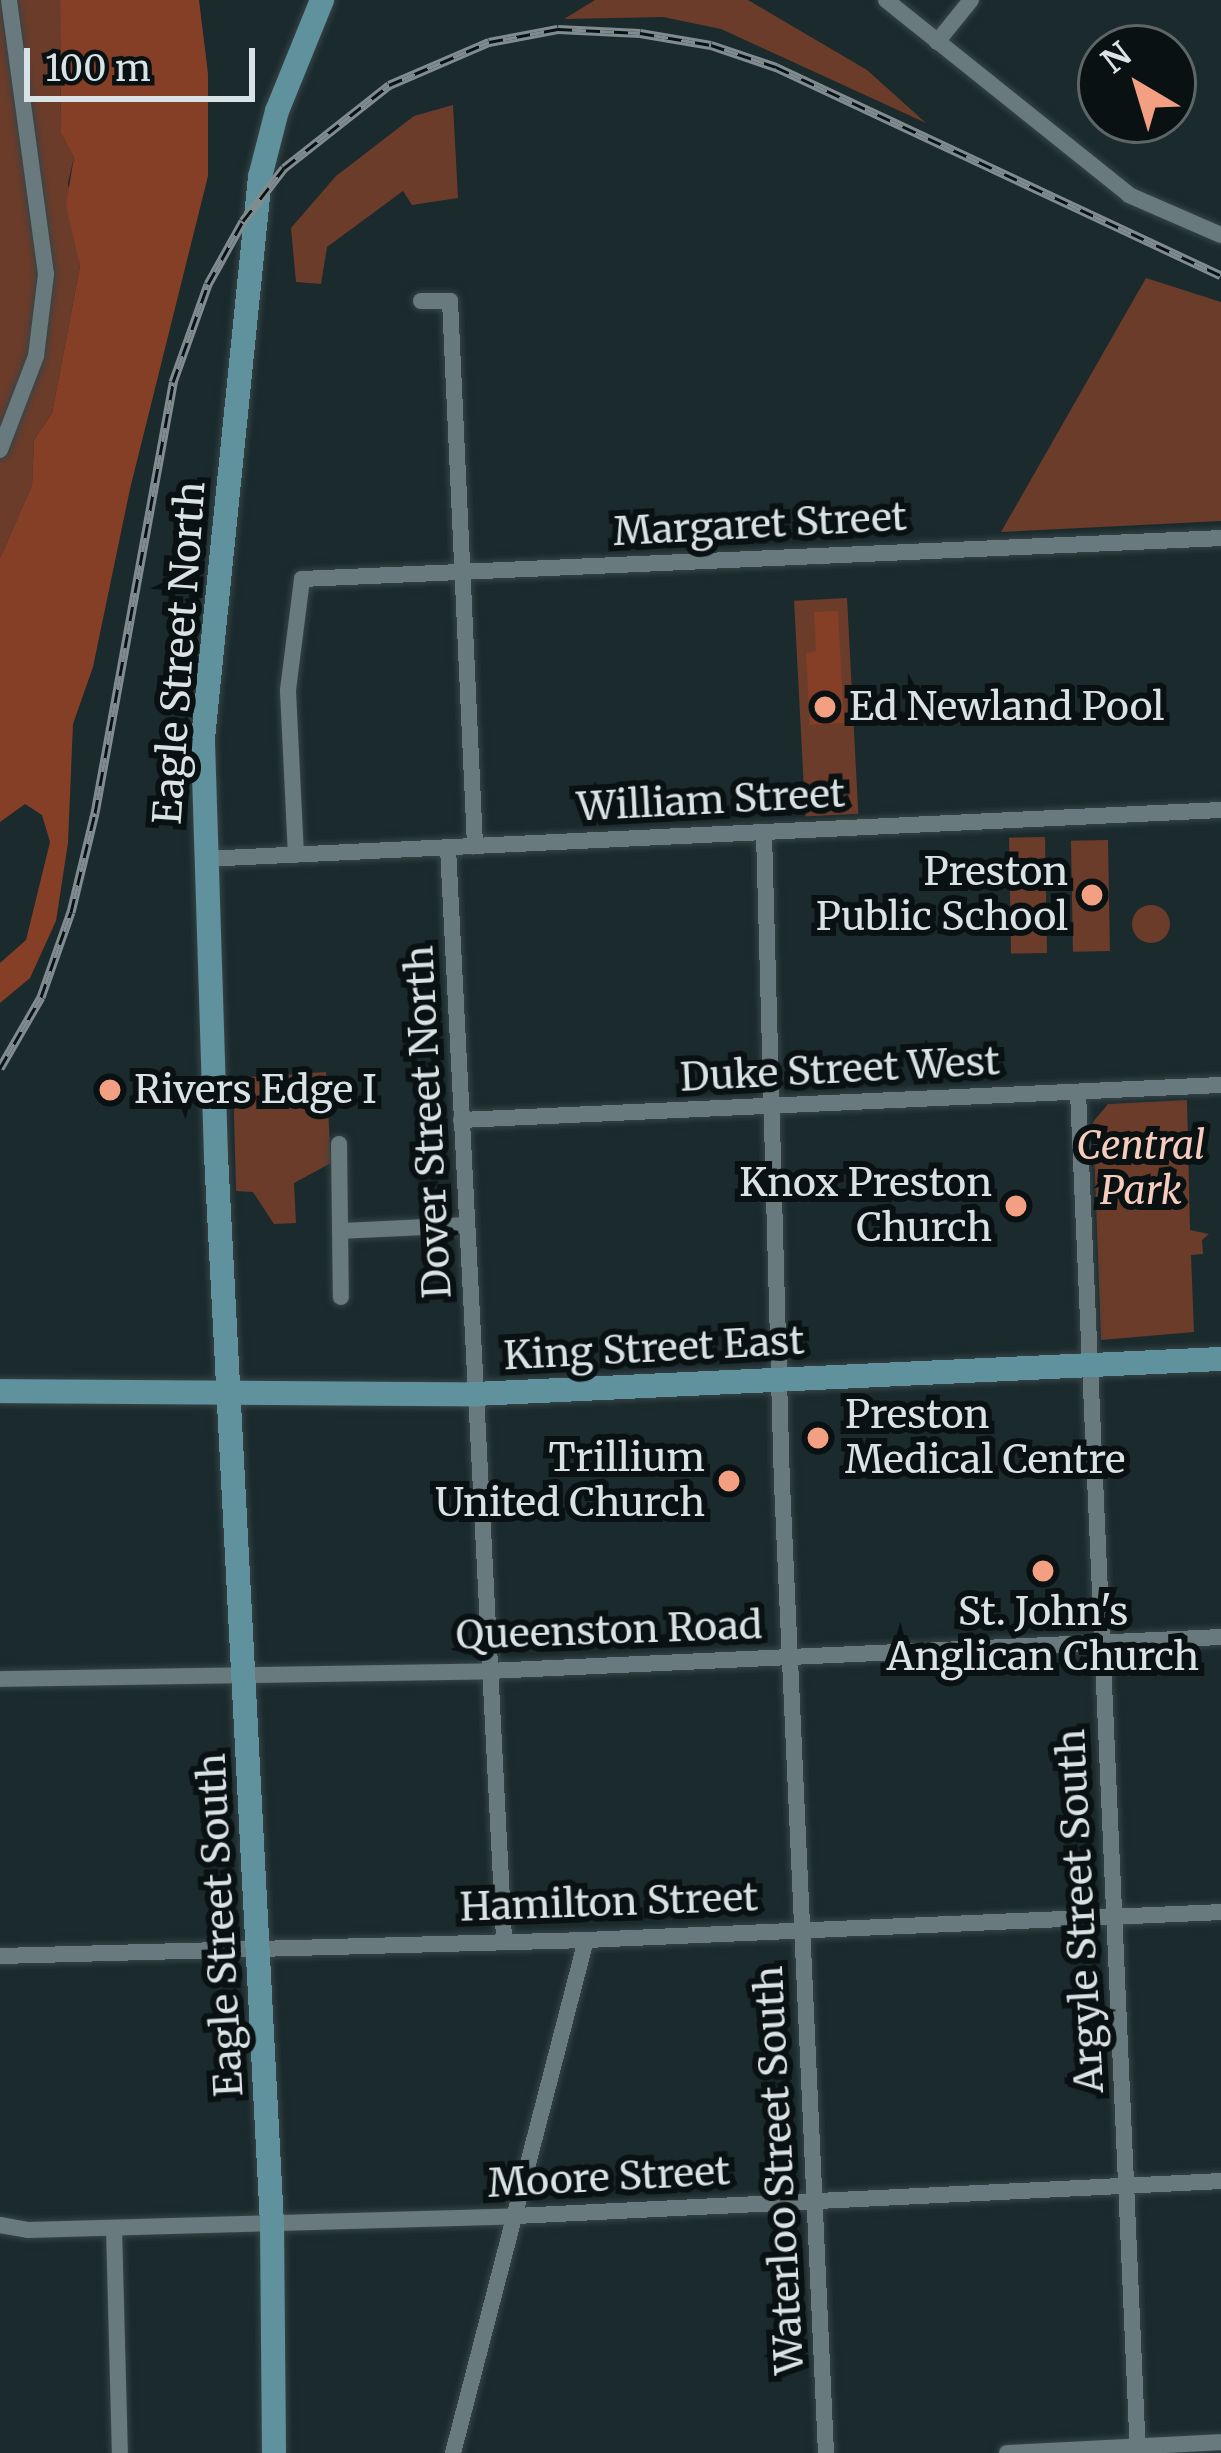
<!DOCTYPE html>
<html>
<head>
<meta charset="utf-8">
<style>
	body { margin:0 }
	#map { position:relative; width:1221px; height:2453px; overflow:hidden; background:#1a2a2d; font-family:Merriweather,serif }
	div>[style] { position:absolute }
	.green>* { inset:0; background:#6c3c2a; transform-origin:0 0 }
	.round { border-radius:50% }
	.water>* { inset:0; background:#843f26 }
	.roads { filter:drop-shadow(0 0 3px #374447) drop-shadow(0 0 3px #374447) }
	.street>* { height:16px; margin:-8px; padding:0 8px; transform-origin:8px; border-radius:8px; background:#687a7e }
	.secondary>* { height:24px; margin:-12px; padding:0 12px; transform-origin:12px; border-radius:12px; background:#5f929d }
	.rail>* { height:9px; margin-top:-4.5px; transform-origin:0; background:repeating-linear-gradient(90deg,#0a1113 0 14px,#808c8f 0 28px); box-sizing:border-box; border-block:3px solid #808c8f }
	.dots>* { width:33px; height:33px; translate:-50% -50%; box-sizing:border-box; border:6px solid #0a1113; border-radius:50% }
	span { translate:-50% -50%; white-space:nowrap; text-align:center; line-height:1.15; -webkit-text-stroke:12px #0a1113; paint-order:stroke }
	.street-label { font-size:39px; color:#d9e3e5 }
	.poi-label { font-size:39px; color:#d9e3e5 }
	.left { translate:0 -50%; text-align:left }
	.right { translate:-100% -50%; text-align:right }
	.park-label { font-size:39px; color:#f7ccbd; font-style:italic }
	.north { position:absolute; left:1077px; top:24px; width:120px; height:120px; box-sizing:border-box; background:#0a1113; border:3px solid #5d6567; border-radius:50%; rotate:322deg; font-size:33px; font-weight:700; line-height:48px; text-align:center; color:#d9e3e5 }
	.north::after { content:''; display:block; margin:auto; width:42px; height:54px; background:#f39f82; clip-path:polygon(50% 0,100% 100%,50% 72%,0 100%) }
	.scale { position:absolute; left:24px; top:48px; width:231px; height:54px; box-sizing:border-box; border:6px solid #d9e3e5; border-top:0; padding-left:15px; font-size:36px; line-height:42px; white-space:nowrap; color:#d9e3e5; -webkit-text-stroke:9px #0a1113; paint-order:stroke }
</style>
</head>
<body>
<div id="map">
	<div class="green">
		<div style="clip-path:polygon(0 0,60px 0,61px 134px,74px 157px,68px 183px,80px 266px,52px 413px,34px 440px,32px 485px,0 558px)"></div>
		<div style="clip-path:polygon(595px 0,748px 0,867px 70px,926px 123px,721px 29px,663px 17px,564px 19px)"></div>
		<div style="clip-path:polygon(453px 105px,458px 198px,412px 205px,403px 191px,327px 247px,321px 284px,296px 282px,291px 228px,336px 176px,414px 116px)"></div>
		<div style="clip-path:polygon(1146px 278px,1221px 302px,1221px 521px,1001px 532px)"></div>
		<div style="left:847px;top:598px;width:216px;height:53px;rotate:87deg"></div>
		<div style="left:1045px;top:837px;width:116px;height:36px;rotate:89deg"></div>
		<div style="left:1108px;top:840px;width:111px;height:37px;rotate:89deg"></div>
		<div class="round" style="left:1132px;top:905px;width:38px;height:38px"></div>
		<div style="clip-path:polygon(326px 1072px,331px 1163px,294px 1183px,296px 1223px,274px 1224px,253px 1192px,236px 1191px,233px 1078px)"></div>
		<div style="clip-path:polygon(1187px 1100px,1190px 1230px,1209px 1234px,1202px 1240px,1203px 1254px,1191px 1255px,1194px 1332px,1101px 1340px,1093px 1122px,1108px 1104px)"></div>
	</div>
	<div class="water">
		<div style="clip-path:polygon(60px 0,199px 0,208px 74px,208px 176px,130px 489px,93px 667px,73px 724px,68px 843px,56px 921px,30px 978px,0 1003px,0 963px,26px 940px,50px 842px,42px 815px,25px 804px,0 822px,0 558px,32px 485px,34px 440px,52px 413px,80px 266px,66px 205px,74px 157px,61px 134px)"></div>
		<div style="clip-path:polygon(838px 611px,844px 723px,810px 725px,806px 653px,816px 651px,814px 612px)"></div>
	</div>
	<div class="roads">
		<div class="street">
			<div style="left:886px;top:0;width:312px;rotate:38.7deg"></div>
			<div style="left:1129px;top:195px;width:100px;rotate:23.5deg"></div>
			<div style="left:937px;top:42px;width:54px;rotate:-51deg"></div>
			<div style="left:421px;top:301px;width:29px"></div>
			<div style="left:450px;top:301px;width:546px;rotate:87.37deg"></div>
			<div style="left:0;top:450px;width:101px;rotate:-69deg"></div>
			<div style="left:36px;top:356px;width:83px;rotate:-83deg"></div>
			<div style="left:46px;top:274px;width:276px;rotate:-97.7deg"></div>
			<div style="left:764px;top:833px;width:651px;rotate:88.42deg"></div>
			<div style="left:782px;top:1484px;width:970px;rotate:87.4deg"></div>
			<div style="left:448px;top:848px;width:1093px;rotate:87.06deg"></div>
			<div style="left:296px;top:855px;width:165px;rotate:-92.8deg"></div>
			<div style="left:288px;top:690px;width:112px;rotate:-82.8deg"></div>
			<div style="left:302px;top:579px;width:920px;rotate:-2.55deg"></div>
			<div style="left:204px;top:859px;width:1018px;rotate:-2.76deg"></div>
			<div style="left:1078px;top:1092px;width:1362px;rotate:87.48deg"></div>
			<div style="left:461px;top:1120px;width:761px;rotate:-2.64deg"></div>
			<div style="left:339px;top:1144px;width:153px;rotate:89.3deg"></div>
			<div style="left:340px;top:1231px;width:126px;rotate:-2.7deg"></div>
			<div style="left:0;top:1679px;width:489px;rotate:-0.9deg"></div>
			<div style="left:489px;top:1671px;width:733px;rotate:-2.66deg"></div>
			<div style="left:0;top:1956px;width:586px;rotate:-1.56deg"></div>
			<div style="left:586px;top:1940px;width:636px;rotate:-2.52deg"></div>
			<div style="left:0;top:2225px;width:28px;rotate:10deg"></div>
			<div style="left:28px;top:2230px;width:488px;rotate:-1.6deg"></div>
			<div style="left:516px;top:2216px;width:706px;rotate:-2.84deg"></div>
			<div style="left:114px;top:2228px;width:225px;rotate:88.5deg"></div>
			<div style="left:453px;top:2453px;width:530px;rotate:-75.47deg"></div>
			<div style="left:1007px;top:2453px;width:214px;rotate:-2.9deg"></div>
		</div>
		<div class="secondary">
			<div style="left:0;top:1391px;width:475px;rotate:0.4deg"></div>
			<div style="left:475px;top:1394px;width:747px;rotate:-2.69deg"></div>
			<div style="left:274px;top:2453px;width:229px;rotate:-90.5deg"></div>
			<div style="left:272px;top:2224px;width:1069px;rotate:-93deg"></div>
			<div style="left:216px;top:1156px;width:418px;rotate:-91.8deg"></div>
			<div style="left:203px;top:738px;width:564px;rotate:-84.2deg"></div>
			<div style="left:260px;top:177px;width:68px;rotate:-75.6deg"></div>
			<div style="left:277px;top:111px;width:120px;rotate:-67.9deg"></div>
		</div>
	</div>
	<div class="rail">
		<div style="left:0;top:1068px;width:82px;rotate:-60deg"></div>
		<div style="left:41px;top:997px;width:90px;rotate:-70.6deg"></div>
		<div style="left:71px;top:912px;width:102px;rotate:-76.4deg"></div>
		<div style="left:95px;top:813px;width:438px;rotate:-79.7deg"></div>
		<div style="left:173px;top:382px;width:104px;rotate:-70.3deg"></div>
		<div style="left:208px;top:284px;width:72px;rotate:-60.9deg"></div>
		<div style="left:243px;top:221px;width:67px;rotate:-52.3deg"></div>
		<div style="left:284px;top:168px;width:134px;rotate:-38.3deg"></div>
		<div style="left:389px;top:85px;width:109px;rotate:-23.3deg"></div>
		<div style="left:489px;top:42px;width:70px;rotate:-10.7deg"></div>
		<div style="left:558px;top:29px;width:82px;rotate:2.8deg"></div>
		<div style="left:640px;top:33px;width:72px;rotate:9.6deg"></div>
		<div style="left:711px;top:45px;width:69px;rotate:18.7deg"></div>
		<div style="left:776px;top:67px;width:491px;rotate:25.1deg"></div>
	</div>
	<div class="dots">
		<div style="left:825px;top:707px;background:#f39f82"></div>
		<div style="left:1092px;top:895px;background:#f39f82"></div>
		<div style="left:110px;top:1090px;background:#f39f82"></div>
		<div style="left:1016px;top:1206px;background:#f39f82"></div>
		<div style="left:818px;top:1438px;background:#f39f82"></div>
		<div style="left:729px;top:1481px;background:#f39f82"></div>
		<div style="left:1043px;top:1571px;background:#f39f82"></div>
	</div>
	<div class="street-label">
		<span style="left:760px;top:525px;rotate:-3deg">Margaret Street</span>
		<span style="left:180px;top:653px;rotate:-86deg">Eagle Street North</span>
		<span style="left:711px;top:801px;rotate:-3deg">William Street</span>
		<span style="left:840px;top:1070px;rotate:-3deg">Duke Street West</span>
		<span style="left:429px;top:1122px;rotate:-93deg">Dover Street North</span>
		<span style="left:654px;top:1349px;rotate:-3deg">King Street East</span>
		<span style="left:609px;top:1631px;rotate:-2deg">Queenston Road</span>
		<span style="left:609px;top:1903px;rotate:-2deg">Hamilton Street</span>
		<span style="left:1081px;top:1911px;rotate:-93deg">Argyle Street South</span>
		<span style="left:221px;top:1925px;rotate:-93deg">Eagle Street South</span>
		<span style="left:780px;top:2170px;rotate:-93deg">Waterloo Street South</span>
		<span style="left:609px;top:2178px;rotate:-3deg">Moore Street</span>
	</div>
	<div class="poi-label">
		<span class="left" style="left:849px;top:707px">Ed Newland Pool</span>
		<span class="right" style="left:1068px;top:895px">Preston<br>Public School</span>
		<span class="left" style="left:134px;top:1090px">Rivers Edge I</span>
		<span class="right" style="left:992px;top:1206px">Knox Preston<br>Church</span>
		<span class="left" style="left:845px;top:1438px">Preston<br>Medical Centre</span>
		<span class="right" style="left:705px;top:1481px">Trillium<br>United Church</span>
		<span style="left:1043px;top:1635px">St. John's<br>Anglican Church</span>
	</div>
	<div class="park-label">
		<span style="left:1141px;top:1169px">Central<br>Park</span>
	</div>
	<div class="north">N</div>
	<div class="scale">100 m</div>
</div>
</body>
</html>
